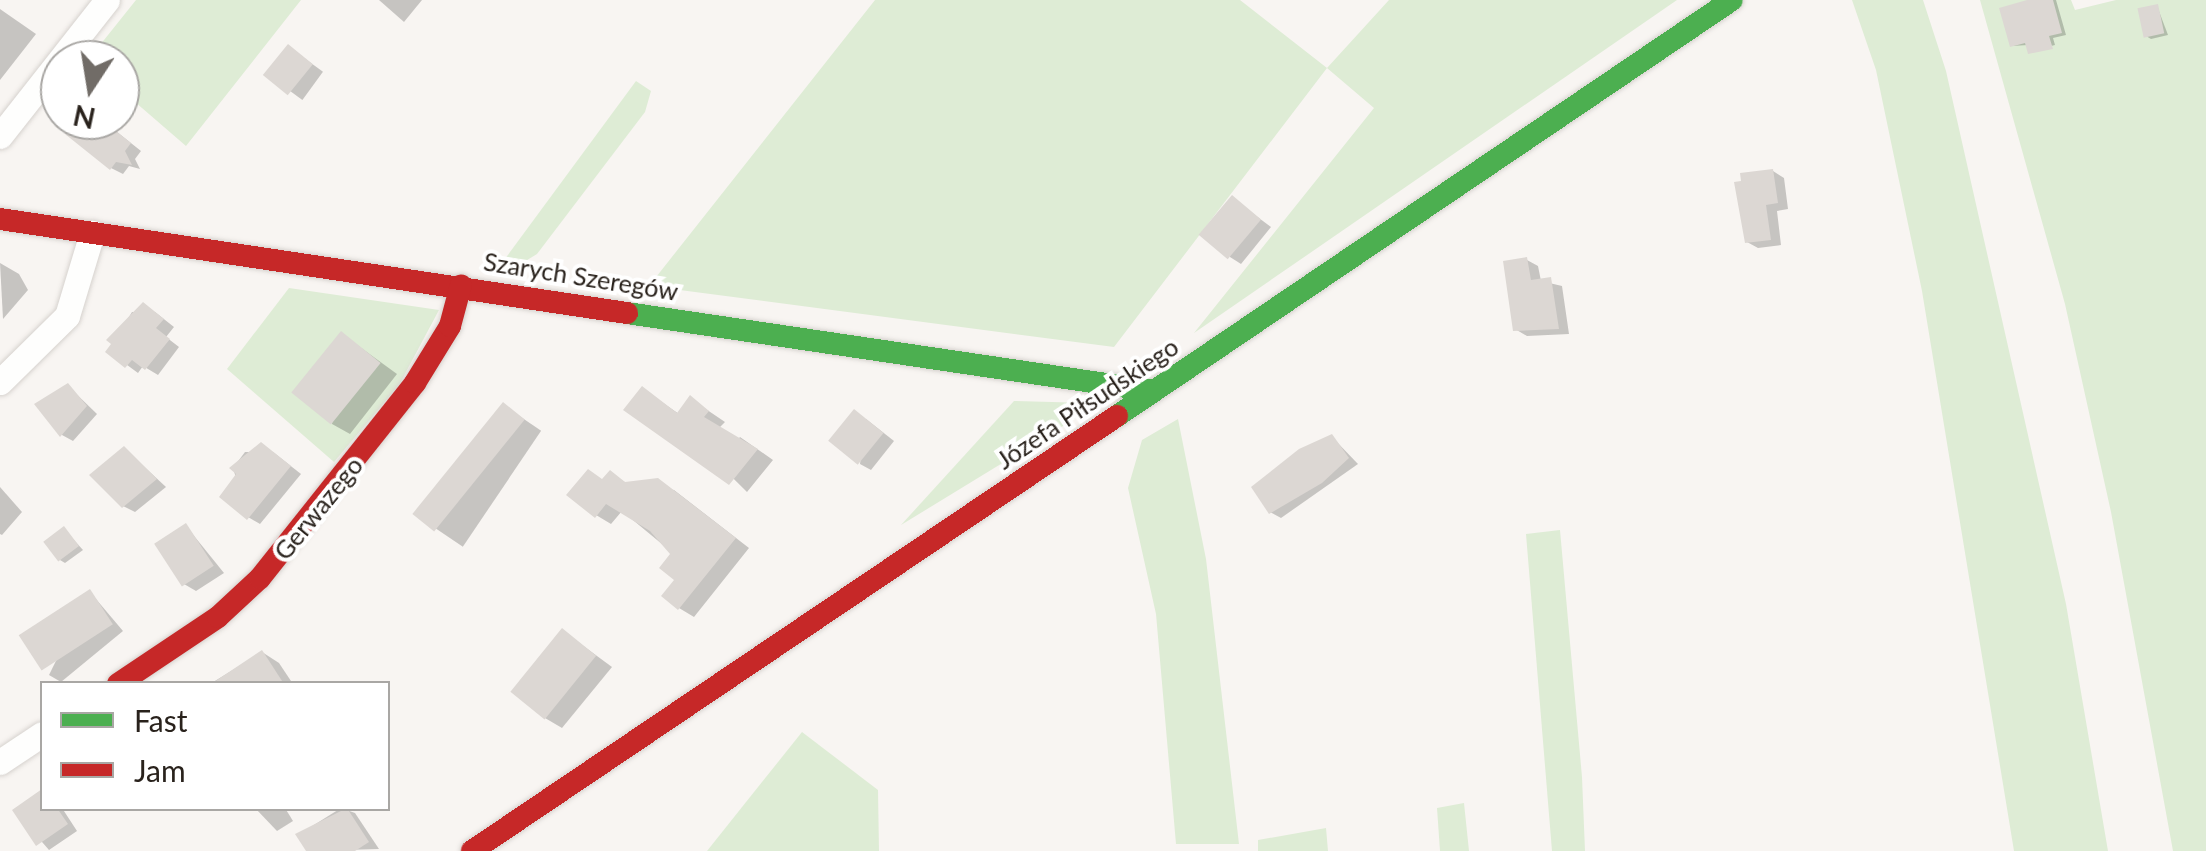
<!DOCTYPE html>
<html>
<head>
<meta charset="utf-8">
<style>
	body { margin:0 }
	#map { position:relative; width:2206px; height:851px; overflow:hidden; background:#f8f5f2; font-family:Lato,sans-serif }
	div>[style] { position:absolute }
	.green>* { inset:0; background:#deecd5 }
	.shadow>* { inset:0; background:#0003; transform-origin:0 0 }
	.building>* { inset:0; background:#dcd7d3; transform-origin:0 0 }
	.roads { filter:drop-shadow(0 0 2px #d6d2ce) drop-shadow(0 0 2px #d6d2ce) }
	.street>* { height:25px; margin:-12.5px; padding:0 12.5px; transform-origin:12.5px; border-radius:12.5px; background:#fefefd }
	.fast>* { height:22px; margin:-11px; padding:0 11px; transform-origin:11px; border-radius:11px; background:#4caf50 }
	.jam>* { height:22px; margin:-11px; padding:0 11px; transform-origin:11px; border-radius:11px; background:#c62828 }
	span { translate:-50% -50%; white-space:nowrap; text-align:center; line-height:1.15; -webkit-text-stroke:8px #fff; paint-order:stroke }
	.street-label { font-size:25px; color:#29221c }
	.legend { position:absolute; left:40px; top:681px; width:350px; height:130px; box-sizing:border-box; background:#fff; border:2px solid #a9a7a4; margin:0; padding:12px 18px; list-style:none; font-size:30px; color:#29221c }
	.legend li { display:flex; align-items:center; gap:20px; height:50px }
	.legend b { width:50px; border:2px solid #a9a7a4 }
	.north { position:absolute; left:40px; top:40px; width:100px; height:100px; box-sizing:border-box; background:#fff; border:2px solid #a9a7a4; border-radius:50%; rotate:192deg; font-size:28px; font-weight:700; line-height:40px; text-align:center; color:#29221c }
	.north::after { content:''; display:block; margin:auto; width:35px; height:45px; background:#716c67; clip-path:polygon(50% 0,100% 100%,50% 72%,0 100%) }
</style>
</head>
<body>
<div id="map">
	<div class="green">
		<div style="clip-path:polygon(136px 0,301px 0,186px 146px,120px 89px,120px 60px,88px 60px)"></div>
		<div style="clip-path:polygon(875px 0,1240px 0,1327px 68px,1389px 0,1677px 0,1194px 333px,1374px 108px,1327px 68px,1114px 347px,649px 286px)"></div>
		<div style="clip-path:polygon(1852px 0,1923px 0,1946px 71px,2066px 604px,2108px 851px,2014px 851px,1922px 291px,1876px 70px)"></div>
		<div style="clip-path:polygon(1980px 0,2071px 0,2075px 10px,2116px 0,2206px 0,2206px 851px,2173px 851px,2111px 512px,2065px 304px)"></div>
		<div style="clip-path:polygon(636px 81px,651px 91px,645px 112px,537px 254px,519px 265px,502px 263px)"></div>
		<div style="clip-path:polygon(289px 288px,439px 310px,399px 385px,334px 462px,227px 369px)"></div>
		<div style="clip-path:polygon(1014px 401px,1088px 403px,1073px 420px,901px 525px)"></div>
		<div style="clip-path:polygon(1178px 419px,1206px 559px,1239px 844px,1176px 844px,1156px 614px,1128px 488px,1142px 440px)"></div>
		<div style="clip-path:polygon(1560px 530px,1582px 777px,1585px 851px,1552px 851px,1526px 534px)"></div>
		<div style="clip-path:polygon(802px 732px,878px 790px,879px 851px,707px 851px)"></div>
		<div style="clip-path:polygon(1464px 803px,1469px 851px,1440px 851px,1437px 808px)"></div>
		<div style="clip-path:polygon(1326px 828px,1328px 851px,1258px 851px,1258px 840px)"></div>
	</div>
	<div class="shadow">
		<div style="clip-path:polygon(379px 0,422px 0,404px 22px)"></div>
		<div style="clip-path:polygon(2030px 0,2056px 0,2066px 35px,2053px 38px,2055px 45px,2031px 51px,2028px 45px,2012px 46px)"></div>
		<div style="clip-path:polygon(2157px 6px,2168px 35px,2151px 39px,2146px 36px)"></div>
		<div style="clip-path:polygon(0 9px,36px 34px,0 80px)"></div>
		<div style="left:289px;top:47px;width:42px;height:35px;rotate:36deg"></div>
		<div style="clip-path:polygon(79px 120px,102px 120px,141px 151px,135px 159px,140px 169px,129px 166px,123px 174px,111px 168px)"></div>
		<div style="clip-path:polygon(1773px 171px,1784px 178px,1788px 209px,1777px 211px,1781px 245px,1758px 248px,1747px 242px)"></div>
		<div style="clip-path:polygon(1232px 198px,1271px 227px,1241px 264px,1230px 257px)"></div>
		<div style="clip-path:polygon(1527px 260px,1538px 266px,1541px 281px,1562px 286px,1569px 334px,1527px 336px,1515px 329px)"></div>
		<div style="clip-path:polygon(0 263px,19px 274px,28px 290px,3px 319px)"></div>
		<div style="clip-path:polygon(132px 312px,155px 312px,174px 327px,166px 337px,179px 347px,158px 375px,143px 366px,138px 373px,108px 351px)"></div>
		<div style="clip-path:polygon(342px 334px,397px 374px,350px 434px,332px 424px)"></div>
		<div style="clip-path:polygon(68px 386px,97px 414px,73px 441px,62px 435px)"></div>
		<div style="clip-path:polygon(643px 389px,679px 414px,691px 399px,725px 422px,719px 428px,736px 442px,740px 437px,773px 460px,747px 492px)"></div>
		<div style="left:503px;top:405px;width:46px;height:140px;rotate:34deg"></div>
		<div style="clip-path:polygon(866px 419px,894px 441px,871px 470px,860px 464px)"></div>
		<div style="clip-path:polygon(1332px 437px,1358px 464px,1281px 518px,1270px 512px)"></div>
		<div style="clip-path:polygon(125px 449px,166px 487px,135px 512px,123px 506px)"></div>
		<div style="clip-path:polygon(245px 452px,273px 452px,301px 474px,260px 524px,248px 517px,233px 468px)"></div>
		<div style="clip-path:polygon(610px 473px,628px 484px,674px 490px,749px 548px,694px 617px,679px 608px,674px 554px,622px 511px,611px 524px,596px 515px)"></div>
		<div style="clip-path:polygon(0 487px,22px 512px,2px 535px,0 534px)"></div>
		<div style="clip-path:polygon(186px 526px,224px 573px,196px 591px,184px 584px)"></div>
		<div style="clip-path:polygon(64px 529px,83px 550px,65px 563px,60px 560px)"></div>
		<div style="clip-path:polygon(90px 592px,123px 631px,61px 682px,49px 675px)"></div>
		<div style="clip-path:polygon(563px 631px,612px 667px,562px 728px,545px 718px)"></div>
		<div style="clip-path:polygon(262px 652px,279px 663px,293px 684px,210px 684px)"></div>
		<div style="clip-path:polygon(42px 792px,42px 808px,62px 808px,77px 831px,49px 850px,15px 811px)"></div>
		<div style="clip-path:polygon(255px 808px,285px 808px,293px 821px,277px 831px)"></div>
		<div style="clip-path:polygon(341px 808px,355px 813px,379px 849px,309px 851px,298px 835px)"></div>
	</div>
	<div class="building">
		<div style="clip-path:polygon(2027px 0,2053px 0,2062px 33px,2049px 36px,2053px 49px,2028px 54px,2025px 43px,2010px 47px,1999px 8px)"></div>
		<div style="left:2158px;top:4px;width:30px;height:21px;rotate:78deg"></div>
		<div style="left:288px;top:44px;width:32px;height:40px;rotate:39deg"></div>
		<div style="clip-path:polygon(76px 120px,102px 120px,131px 143px,125px 151px,132px 165px,116px 162px,110px 170px,65px 134px)"></div>
		<div style="clip-path:polygon(1773px 169px,1778px 203px,1766px 205px,1771px 240px,1745px 243px,1734px 182px,1741px 181px,1740px 173px)"></div>
		<div style="left:1232px;top:195px;width:38px;height:52px;rotate:40deg"></div>
		<div style="clip-path:polygon(1527px 257px,1531px 280px,1551px 277px,1559px 329px,1513px 331px,1503px 261px)"></div>
		<div style="clip-path:polygon(143px 302px,164px 319px,156px 328px,170px 339px,145px 370px,132px 360px,125px 368px,105px 352px,111px 344px,106px 340px)"></div>
		<div style="left:341px;top:331px;width:51px;height:79px;rotate:39deg"></div>
		<div style="clip-path:polygon(68px 383px,87px 406px,60px 437px,34px 404px)"></div>
		<div style="clip-path:polygon(642px 386px,677px 413px,690px 395px,709px 411px,704px 417px,758px 449px,729px 485px,623px 410px)"></div>
		<div style="left:503px;top:402px;width:28px;height:144px;rotate:39deg"></div>
		<div style="left:854px;top:409px;width:38px;height:41px;rotate:39deg"></div>
		<div style="clip-path:polygon(1332px 434px,1349px 458px,1322px 483px,1269px 514px,1251px 487px,1299px 449px)"></div>
		<div style="clip-path:polygon(261px 442px,291px 466px,247px 520px,219px 497px,236px 474px,229px 468px)"></div>
		<div style="clip-path:polygon(124px 446px,157px 479px,122px 508px,89px 475px)"></div>
		<div style="clip-path:polygon(588px 469px,602px 479px,610px 470px,625px 482px,658px 478px,736px 538px,678px 610px,661px 596px,674px 580px,659px 568px,670px 554px,650px 531px,606px 504px,595px 518px,566px 495px)"></div>
		<div style="left:186px;top:523px;width:51px;height:38px;rotate:57deg"></div>
		<div style="left:64px;top:526px;width:25px;height:26px;rotate:53deg"></div>
		<div style="left:90px;top:589px;width:42px;height:85px;rotate:57deg"></div>
		<div style="left:562px;top:628px;width:44px;height:82px;rotate:39deg"></div>
		<div style="clip-path:polygon(262px 650px,284px 684px,211px 684px)"></div>
		<div style="clip-path:polygon(42px 789px,42px 808px,57px 808px,68px 824px,36px 846px,12px 810px)"></div>
		<div style="clip-path:polygon(347px 808px,369px 842px,355px 851px,306px 851px,295px 834px)"></div>
	</div>
	<div class="roads">
		<div class="street">
			<div style="left:0;top:136px;width:173px;rotate:-51.8deg"></div>
			<div style="left:0;top:382px;width:94px;rotate:-44.6deg"></div>
			<div style="left:67px;top:316px;width:87px;rotate:-73.2deg"></div>
			<div style="left:0;top:762px;width:50px;rotate:-33.7deg"></div>
		</div>
		<div class="fast">
			<div style="left:627px;top:313px;width:532px;rotate:8.43deg"></div>
			<div style="left:1117px;top:416px;width:742px;rotate:-34.08deg"></div>
		</div>
		<div class="jam">
			<div style="left:0;top:219px;width:634px;rotate:8.53deg"></div>
			<div style="left:118px;top:684px;width:120px;rotate:-33.8deg"></div>
			<div style="left:218px;top:617px;width:57px;rotate:-42.9deg"></div>
			<div style="left:260px;top:578px;width:249px;rotate:-51.5deg"></div>
			<div style="left:415px;top:383px;width:67px;rotate:-58.4deg"></div>
			<div style="left:450px;top:326px;width:42px;rotate:-75deg"></div>
			<div style="left:472px;top:851px;width:778px;rotate:-34deg"></div>
		</div>
	</div>
	<div class="street-label">
		<span style="left:581px;top:276px;rotate:9deg">Szarych Szeregów</span>
		<span style="left:1087px;top:403px;rotate:-34deg">Józefa Piłsudskiego</span>
		<span style="left:318px;top:508px;rotate:-51deg">Gerwazego</span>
	</div>
	<ul class="legend">
	<li><b style="height:12px;background:#4caf50"></b>Fast</li>
	<li><b style="height:12px;background:#c62828"></b>Jam</li>
	</ul>
	<div class="north">N</div>
</div>
</body>
</html>
